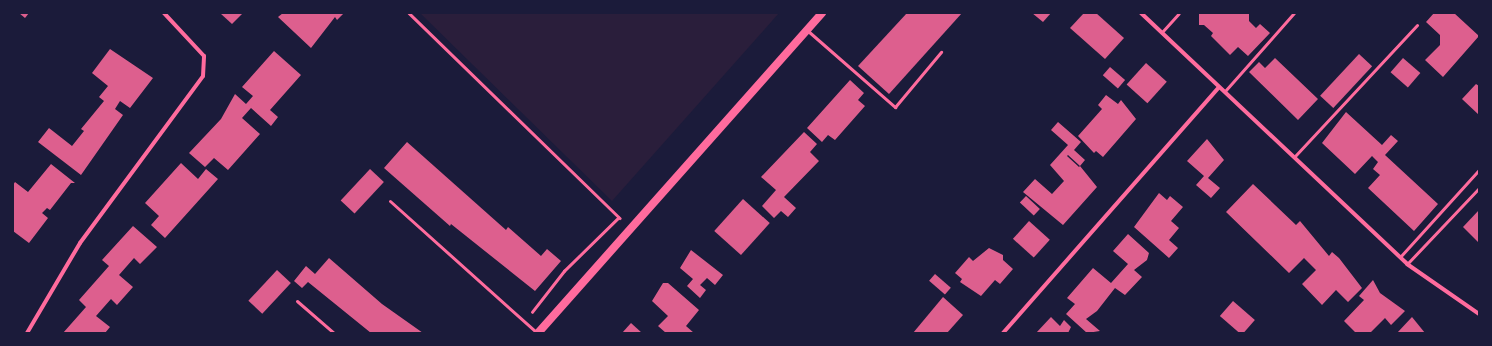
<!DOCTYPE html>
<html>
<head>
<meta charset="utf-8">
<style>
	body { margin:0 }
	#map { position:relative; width:1492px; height:346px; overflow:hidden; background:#1b1b3a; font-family:Inter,sans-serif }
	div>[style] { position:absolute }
	.green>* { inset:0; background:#2a1e3b }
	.building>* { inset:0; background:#dd5f8e; transform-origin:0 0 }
	.path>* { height:2.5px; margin:-1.25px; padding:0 1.25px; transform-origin:1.25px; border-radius:1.25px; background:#ff6b9d }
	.service>* { height:3px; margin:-1.5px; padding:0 1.5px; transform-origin:1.5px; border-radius:1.5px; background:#ff6b9d }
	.minor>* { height:4px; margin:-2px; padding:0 2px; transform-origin:2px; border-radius:2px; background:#ff6b9d }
	.secondary>* { height:8px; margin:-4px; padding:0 4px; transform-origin:4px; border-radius:4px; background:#ff6b9d }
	span { translate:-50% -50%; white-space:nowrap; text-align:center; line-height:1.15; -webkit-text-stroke:3px #1b1b3a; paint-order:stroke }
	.frame { position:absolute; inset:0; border:14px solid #1b1b3a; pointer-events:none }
</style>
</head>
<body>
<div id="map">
	<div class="green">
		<div style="clip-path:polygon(420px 13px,779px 13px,612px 201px)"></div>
	</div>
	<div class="building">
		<div style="clip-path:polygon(19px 13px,29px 13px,25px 18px)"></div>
		<div style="clip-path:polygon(220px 13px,243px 13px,232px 24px)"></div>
		<div style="clip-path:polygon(283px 13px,344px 13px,337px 20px,335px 17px,311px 48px,278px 17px)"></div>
		<div style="clip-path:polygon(907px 13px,962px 13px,889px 94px,858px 66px)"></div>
		<div style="clip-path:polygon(1032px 13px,1051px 13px,1043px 22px)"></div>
		<div style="clip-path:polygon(1084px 13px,1096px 13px,1124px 38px,1105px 59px,1070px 28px)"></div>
		<div style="clip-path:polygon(1199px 13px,1249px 13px,1249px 21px,1256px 28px,1260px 24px,1270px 33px,1248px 56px,1238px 47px,1230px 55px,1211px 36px,1213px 33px,1204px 25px,1199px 25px)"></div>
		<div style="clip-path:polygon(1434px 13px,1454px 13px,1479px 36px,1443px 77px,1425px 60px,1440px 45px,1440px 35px,1426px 22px)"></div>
		<div style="clip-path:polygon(110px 49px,153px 78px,130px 108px,120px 101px,115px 109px,123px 115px,81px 175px,38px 142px,49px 128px,72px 146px,84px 131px,81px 129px,104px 101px,99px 97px,108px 86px,92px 73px)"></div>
		<div style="clip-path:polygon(274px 51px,301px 75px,270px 110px,278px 117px,271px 126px,251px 108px,242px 118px,260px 134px,228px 170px,214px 158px,205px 167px,189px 153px,221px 119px,235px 94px,246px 104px,253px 96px,242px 87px)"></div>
		<div style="left:1359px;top:54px;width:18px;height:57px;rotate:43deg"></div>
		<div style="clip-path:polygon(1275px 58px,1318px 99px,1298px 120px,1249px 72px,1259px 62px,1265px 68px)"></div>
		<div style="left:1403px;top:58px;width:23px;height:19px;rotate:41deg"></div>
		<div style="left:1146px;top:63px;width:28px;height:29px;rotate:42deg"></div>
		<div style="left:1110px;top:67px;width:20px;height:11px;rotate:41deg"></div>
		<div style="clip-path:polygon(850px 80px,864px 93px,858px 100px,865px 106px,835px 140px,828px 135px,822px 142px,807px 128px)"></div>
		<div style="clip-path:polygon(1476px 84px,1479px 86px,1479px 115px,1462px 99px)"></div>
		<div style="clip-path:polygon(1106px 95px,1118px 104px,1121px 100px,1136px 119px,1103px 157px,1096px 151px,1094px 153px,1078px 136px,1102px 109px,1098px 105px)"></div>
		<div style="clip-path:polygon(1346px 112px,1382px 145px,1391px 135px,1398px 141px,1385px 155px,1438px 204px,1414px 231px,1368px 188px,1380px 175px,1373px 169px,1378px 162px,1372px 156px,1355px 174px,1322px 143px)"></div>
		<div style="clip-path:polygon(evenodd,1058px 122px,1081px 142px,1074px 150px,1085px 160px,1080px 166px,1097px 187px,1063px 225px,1023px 192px,1035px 179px,1052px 194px,1064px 181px,1050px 165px,1068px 145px,1051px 130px,1058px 122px,1068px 155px,1080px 166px,1079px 167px,1067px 156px,1068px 155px)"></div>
		<div style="clip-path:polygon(804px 132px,817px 144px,810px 152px,819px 161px,784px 197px,796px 208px,788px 217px,781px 211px,774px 218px,762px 206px,776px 190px,761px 177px)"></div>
		<div style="clip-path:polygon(1207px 139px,1224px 160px,1208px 178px,1220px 188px,1211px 198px,1196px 185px,1204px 176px,1187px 161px)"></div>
		<div style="clip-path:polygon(407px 142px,506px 230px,508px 227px,541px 256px,547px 249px,561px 261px,535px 291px,451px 224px,450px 226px,384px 168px)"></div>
		<div style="clip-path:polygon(181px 163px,198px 179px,206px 169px,218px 179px,165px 238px,151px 225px,159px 216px,145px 203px)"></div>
		<div style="clip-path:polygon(51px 164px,75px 183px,71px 183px,50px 210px,47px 208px,42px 213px,48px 218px,29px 243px,13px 231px,13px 185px,15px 182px,28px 192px)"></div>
		<div style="left:370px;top:169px;width:19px;height:43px;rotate:43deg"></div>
		<div style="clip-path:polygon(1253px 184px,1296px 225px,1300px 221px,1329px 256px,1332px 252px,1339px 258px,1362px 288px,1348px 302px,1336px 290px,1322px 305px,1302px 284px,1316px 270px,1304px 258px,1289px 273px,1226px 212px)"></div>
		<div style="clip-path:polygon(1159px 193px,1167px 200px,1170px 196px,1183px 207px,1171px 221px,1179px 228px,1169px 240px,1178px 248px,1169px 258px,1134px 227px)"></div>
		<div style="left:1026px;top:196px;width:19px;height:9px;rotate:43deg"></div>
		<div style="left:743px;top:199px;width:36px;height:43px;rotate:42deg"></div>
		<div style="clip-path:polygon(1479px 210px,1479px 243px,1463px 227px)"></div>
		<div style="left:1029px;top:221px;width:28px;height:24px;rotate:42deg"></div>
		<div style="clip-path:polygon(133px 226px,157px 247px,140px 264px,134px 258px,119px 275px,133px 287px,117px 305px,111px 299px,96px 316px,110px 327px,105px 333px,63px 333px,86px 307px,79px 300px,109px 266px,102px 260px)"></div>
		<div style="clip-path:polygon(1128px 234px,1149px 253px,1147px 260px,1134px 270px,1142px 277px,1125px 295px,1115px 288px,1097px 311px,1086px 319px,1100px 331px,1087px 333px,1066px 314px,1075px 304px,1067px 298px,1093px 268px,1111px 283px,1128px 264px,1113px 251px)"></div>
		<div style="clip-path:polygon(989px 248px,1003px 255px,1003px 260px,1013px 269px,1000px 284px,995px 280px,981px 296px,960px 282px,962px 279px,955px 273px,969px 257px,973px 261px)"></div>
		<div style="clip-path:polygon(691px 250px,723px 275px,715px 285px,707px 278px,700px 285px,706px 290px,700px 298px,687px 286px,693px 279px,680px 268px)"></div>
		<div style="clip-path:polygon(329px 258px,382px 304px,423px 333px,371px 333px,308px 282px,302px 288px,294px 281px,306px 266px,315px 274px)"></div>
		<div style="left:277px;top:270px;width:19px;height:42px;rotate:43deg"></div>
		<div style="left:935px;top:274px;width:21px;height:9px;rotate:41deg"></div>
		<div style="clip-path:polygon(1373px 280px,1380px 293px,1405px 311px,1391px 325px,1385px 318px,1370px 333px,1356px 333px,1344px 321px,1364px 300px,1359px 296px)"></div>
		<div style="clip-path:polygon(663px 283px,668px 283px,699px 310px,686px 326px,694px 333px,666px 333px,658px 326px,668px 316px,652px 301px)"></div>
		<div style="clip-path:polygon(943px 297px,963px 315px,947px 333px,913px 333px)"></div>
		<div style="left:1233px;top:301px;width:29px;height:20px;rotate:41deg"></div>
		<div style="clip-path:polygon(1051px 317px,1060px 326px,1064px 320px,1071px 327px,1068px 333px,1036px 333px)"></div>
		<div style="clip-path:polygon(1412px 317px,1425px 333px,1397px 333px)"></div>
		<div style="clip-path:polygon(631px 323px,642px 333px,622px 333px)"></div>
	</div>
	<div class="path">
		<div style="left:409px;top:13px;width:294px;rotate:44.2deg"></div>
		<div style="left:532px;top:312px;width:52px;rotate:-52deg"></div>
		<div style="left:564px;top:271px;width:76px;rotate:-44.5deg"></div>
	</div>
	<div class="service">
		<div style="left:808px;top:31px;width:116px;rotate:41.1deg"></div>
		<div style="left:895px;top:107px;width:72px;rotate:-50.1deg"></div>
		<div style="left:1162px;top:32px;width:25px;rotate:-48deg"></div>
		<div style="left:1225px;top:91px;width:104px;rotate:-48.5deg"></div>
		<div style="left:1295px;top:156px;width:179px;rotate:-47deg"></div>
		<div style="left:390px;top:201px;width:198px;rotate:41.9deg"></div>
		<div style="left:1400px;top:257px;width:118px;rotate:-47.8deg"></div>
		<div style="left:1407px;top:264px;width:105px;rotate:-46.5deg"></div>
		<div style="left:297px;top:301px;width:49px;rotate:40.9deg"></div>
	</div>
	<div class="minor">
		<div style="left:1141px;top:13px;width:366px;rotate:43.3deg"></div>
		<div style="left:1407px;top:264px;width:88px;rotate:34.8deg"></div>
		<div style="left:27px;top:333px;width:104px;rotate:-59.5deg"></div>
		<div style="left:80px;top:243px;width:207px;rotate:-53.6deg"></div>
		<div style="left:203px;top:76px;width:20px;rotate:-87deg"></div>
		<div style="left:204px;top:56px;width:59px;rotate:-132.9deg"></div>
		<div style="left:1003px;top:333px;width:327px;rotate:-48.7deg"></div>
	</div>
	<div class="secondary">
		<div style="left:538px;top:333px;width:428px;rotate:-48.4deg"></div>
	</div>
	<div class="frame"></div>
</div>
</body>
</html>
